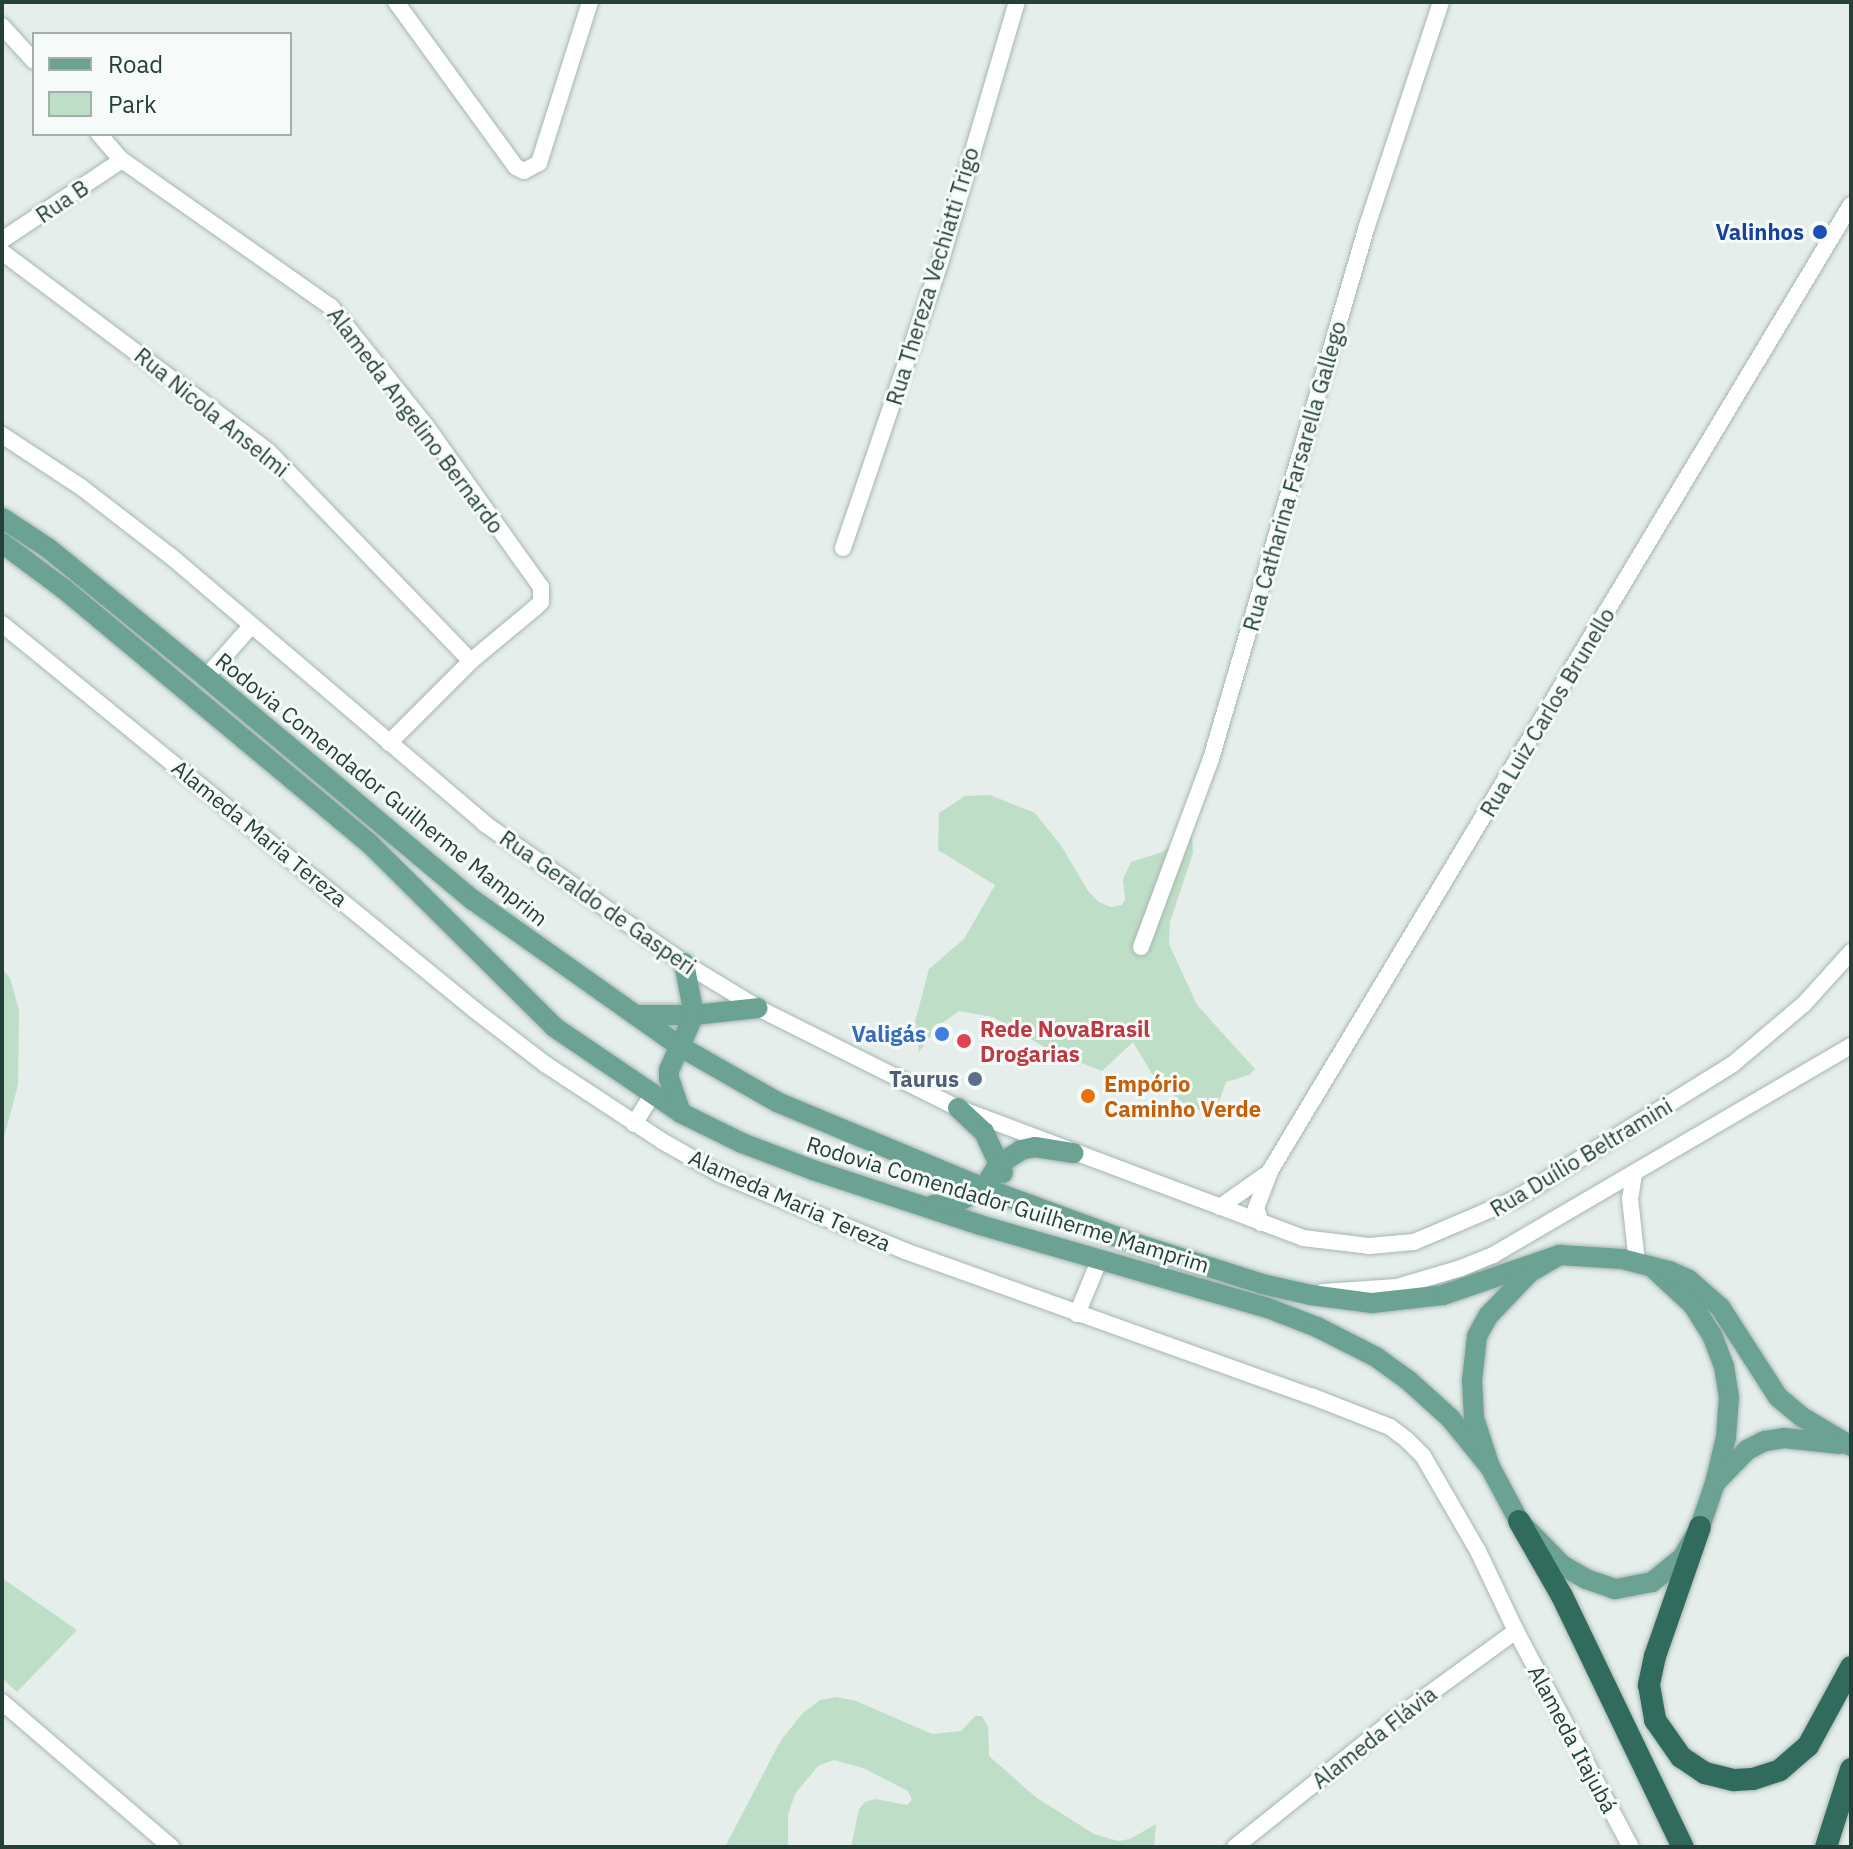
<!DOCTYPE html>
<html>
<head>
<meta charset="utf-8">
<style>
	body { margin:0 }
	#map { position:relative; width:1853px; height:1849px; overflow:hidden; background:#e5eeea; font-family:"IBM Plex Sans",sans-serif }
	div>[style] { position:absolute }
	.green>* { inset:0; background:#bfdec7 }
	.roads { filter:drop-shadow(0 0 2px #a7b6b1) drop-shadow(0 0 2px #a7b6b1) }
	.minor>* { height:16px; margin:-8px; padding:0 8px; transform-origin:8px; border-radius:8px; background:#fff }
	.major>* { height:20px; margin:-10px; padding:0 10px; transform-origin:10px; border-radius:10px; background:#6ba293 }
	.highway>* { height:22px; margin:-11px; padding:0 11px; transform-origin:11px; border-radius:11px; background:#316b5e }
	.dots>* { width:22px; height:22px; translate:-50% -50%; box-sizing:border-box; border:4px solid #f6faf8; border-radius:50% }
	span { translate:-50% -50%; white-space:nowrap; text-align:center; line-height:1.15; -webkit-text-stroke:6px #f6faf8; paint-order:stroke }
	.street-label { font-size:22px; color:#244038 }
	.transit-label { font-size:22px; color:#164399; font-weight:700 }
	.right { translate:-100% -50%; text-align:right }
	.health-label { font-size:22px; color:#be3a42; font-weight:700 }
	.left { translate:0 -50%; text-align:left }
	.shop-label { font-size:22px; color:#366cbe; font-weight:700 }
	.service-label { font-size:22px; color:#4e5e75; font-weight:700 }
	.food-label { font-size:22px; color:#c56008; font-weight:700 }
	.frame { position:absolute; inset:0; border:4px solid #244038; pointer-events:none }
	.legend { position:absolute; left:32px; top:32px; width:260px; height:104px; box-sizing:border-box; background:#f6faf8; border:2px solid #a2b0ab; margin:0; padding:10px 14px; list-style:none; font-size:24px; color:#244038 }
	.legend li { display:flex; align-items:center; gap:16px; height:40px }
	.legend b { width:40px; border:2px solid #a2b0ab }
</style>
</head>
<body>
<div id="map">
	<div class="green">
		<div style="clip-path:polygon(990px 795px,1035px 813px,1062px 847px,1088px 891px,1099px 902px,1111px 907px,1122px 905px,1125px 899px,1123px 879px,1131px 862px,1162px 852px,1183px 836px,1192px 836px,1193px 853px,1170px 922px,1169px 944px,1197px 1005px,1255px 1069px,1249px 1075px,1226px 1082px,1214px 1115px,1189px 1107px,1166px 1090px,1152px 1074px,1133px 1042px,1102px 1071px,1051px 1051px,993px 1017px,959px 1011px,938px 1026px,919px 1052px,915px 1022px,929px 969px,964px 939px,995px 885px,938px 850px,939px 813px,965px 796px)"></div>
		<div style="clip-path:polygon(2px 968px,10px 978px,19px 1010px,18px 1085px,2px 1145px)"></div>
		<div style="clip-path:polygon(2px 1578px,77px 1630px,17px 1692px,2px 1678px)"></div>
		<div style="clip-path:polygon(837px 1697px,856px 1701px,932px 1734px,961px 1731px,975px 1716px,982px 1716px,988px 1727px,989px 1756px,1037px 1798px,1094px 1834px,1118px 1841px,1130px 1839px,1156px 1824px,1154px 1847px,851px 1847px,859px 1809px,865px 1802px,875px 1799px,907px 1805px,912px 1800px,908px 1791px,863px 1768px,834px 1760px,818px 1766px,795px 1794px,788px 1815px,788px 1847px,725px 1847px,781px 1740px,803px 1713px,820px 1700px)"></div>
	</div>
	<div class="roads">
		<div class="minor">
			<div style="left:396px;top:2px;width:204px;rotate:54deg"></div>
			<div style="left:516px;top:167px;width:9px;rotate:27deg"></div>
			<div style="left:524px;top:171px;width:17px;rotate:-28deg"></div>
			<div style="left:539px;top:163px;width:169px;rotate:-72.4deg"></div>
			<div style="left:2px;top:26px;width:47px;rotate:47.6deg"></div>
			<div style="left:99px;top:134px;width:35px;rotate:49deg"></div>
			<div style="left:122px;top:160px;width:256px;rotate:35.1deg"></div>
			<div style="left:331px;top:307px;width:152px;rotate:51.4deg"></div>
			<div style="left:426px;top:426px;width:198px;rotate:54.5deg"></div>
			<div style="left:541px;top:587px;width:15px;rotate:90deg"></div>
			<div style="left:541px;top:602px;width:7px;rotate:135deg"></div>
			<div style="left:536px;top:607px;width:85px;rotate:140.3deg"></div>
			<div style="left:471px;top:661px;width:116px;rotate:135deg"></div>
			<div style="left:2px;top:240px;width:144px;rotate:-33.7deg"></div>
			<div style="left:2px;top:252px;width:332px;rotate:36.8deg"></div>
			<div style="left:268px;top:451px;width:292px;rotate:46deg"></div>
			<div style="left:2px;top:435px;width:95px;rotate:33.4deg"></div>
			<div style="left:81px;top:487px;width:116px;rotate:37.7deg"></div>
			<div style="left:173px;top:558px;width:410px;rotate:40.4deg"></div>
			<div style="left:485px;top:824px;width:243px;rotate:34.9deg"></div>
			<div style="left:684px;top:963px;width:87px;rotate:31.3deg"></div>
			<div style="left:758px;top:1008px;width:224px;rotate:26.6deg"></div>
			<div style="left:958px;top:1108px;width:369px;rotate:20.6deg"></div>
			<div style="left:1303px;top:1238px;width:66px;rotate:6.9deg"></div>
			<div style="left:1369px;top:1246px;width:45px;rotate:-5.1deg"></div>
			<div style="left:1414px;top:1242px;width:112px;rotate:-23.1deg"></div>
			<div style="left:1517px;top:1198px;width:254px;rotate:-31.8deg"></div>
			<div style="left:1733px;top:1064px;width:93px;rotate:-40.2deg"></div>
			<div style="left:1804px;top:1004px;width:70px;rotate:-47.9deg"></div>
			<div style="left:843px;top:548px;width:301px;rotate:-71.2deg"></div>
			<div style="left:940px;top:263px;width:272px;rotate:-73.6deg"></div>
			<div style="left:2px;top:624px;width:612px;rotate:39.23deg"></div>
			<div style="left:476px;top:1011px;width:87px;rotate:37.5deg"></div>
			<div style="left:545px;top:1064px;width:140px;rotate:33.3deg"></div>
			<div style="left:662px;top:1141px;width:67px;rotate:29.6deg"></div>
			<div style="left:720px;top:1174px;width:200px;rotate:22.6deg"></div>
			<div style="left:905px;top:1251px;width:431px;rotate:19.7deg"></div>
			<div style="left:1311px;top:1396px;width:85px;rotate:21.4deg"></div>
			<div style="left:1390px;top:1427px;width:21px;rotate:37deg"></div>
			<div style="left:1407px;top:1440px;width:23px;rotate:45deg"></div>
			<div style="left:1423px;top:1456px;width:110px;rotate:59.9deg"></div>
			<div style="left:1478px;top:1551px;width:89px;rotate:64.6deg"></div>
			<div style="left:1516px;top:1631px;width:245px;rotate:62deg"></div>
			<div style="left:206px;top:677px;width:69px;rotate:-48.5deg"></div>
			<div style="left:1141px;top:947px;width:201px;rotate:-69.6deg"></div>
			<div style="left:1211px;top:759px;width:555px;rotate:-73.69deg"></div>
			<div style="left:1367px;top:226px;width:236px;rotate:-71.7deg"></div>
			<div style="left:634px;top:1124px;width:36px;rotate:-58deg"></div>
			<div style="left:1634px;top:1174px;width:24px;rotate:99deg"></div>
			<div style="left:1630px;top:1198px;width:64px;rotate:83.8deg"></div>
			<div style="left:1220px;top:1207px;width:54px;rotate:-35.2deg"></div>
			<div style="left:1261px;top:1223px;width:16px;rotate:-108deg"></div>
			<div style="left:1256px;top:1208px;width:40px;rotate:-69deg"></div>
			<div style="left:1270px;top:1171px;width:1127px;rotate:-58.98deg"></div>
			<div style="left:1323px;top:1292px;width:74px;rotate:-3.9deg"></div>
			<div style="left:1397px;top:1287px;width:67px;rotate:-16.5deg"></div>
			<div style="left:1461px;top:1268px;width:35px;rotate:-22deg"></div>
			<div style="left:1493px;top:1255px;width:415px;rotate:-30.3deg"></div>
			<div style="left:1077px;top:1314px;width:57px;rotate:-67.5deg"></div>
			<div style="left:2px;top:1702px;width:223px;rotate:40.6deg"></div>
			<div style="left:1235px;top:1847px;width:201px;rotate:-38.7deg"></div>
			<div style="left:1392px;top:1721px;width:153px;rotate:-36deg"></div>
		</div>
		<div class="major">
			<div style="left:2px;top:518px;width:55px;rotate:33.1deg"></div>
			<div style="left:48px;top:548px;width:204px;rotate:39.2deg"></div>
			<div style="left:206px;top:677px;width:348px;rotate:39.9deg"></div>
			<div style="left:473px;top:900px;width:252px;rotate:35.3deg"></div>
			<div style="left:679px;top:1046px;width:113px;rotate:29.7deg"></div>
			<div style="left:777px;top:1102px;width:224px;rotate:22.6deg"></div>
			<div style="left:984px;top:1188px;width:163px;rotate:20.1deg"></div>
			<div style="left:1137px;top:1244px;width:131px;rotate:17.7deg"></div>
			<div style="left:1262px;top:1284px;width:50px;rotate:12.7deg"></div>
			<div style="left:1311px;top:1295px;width:62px;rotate:7.5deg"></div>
			<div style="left:1372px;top:1303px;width:71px;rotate:-6.4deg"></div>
			<div style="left:1443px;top:1295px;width:124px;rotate:-18.9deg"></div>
			<div style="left:2px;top:543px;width:77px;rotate:36.6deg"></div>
			<div style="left:64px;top:589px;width:398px;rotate:39.8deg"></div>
			<div style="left:370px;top:844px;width:260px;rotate:44.8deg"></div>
			<div style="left:554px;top:1027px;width:153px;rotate:34.1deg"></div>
			<div style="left:681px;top:1113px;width:68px;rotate:26.2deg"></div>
			<div style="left:742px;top:1143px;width:76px;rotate:20.8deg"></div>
			<div style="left:813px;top:1170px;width:176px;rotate:18.2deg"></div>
			<div style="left:980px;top:1225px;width:297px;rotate:16.1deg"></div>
			<div style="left:1265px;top:1307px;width:56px;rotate:21deg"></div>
			<div style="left:1317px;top:1327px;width:66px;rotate:27deg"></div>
			<div style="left:1376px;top:1357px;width:39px;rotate:36deg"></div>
			<div style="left:1408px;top:1380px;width:57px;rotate:42.1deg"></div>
			<div style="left:1450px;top:1418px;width:63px;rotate:50.8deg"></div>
			<div style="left:635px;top:1015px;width:59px"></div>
			<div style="left:694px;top:1015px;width:64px;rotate:-6.2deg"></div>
			<div style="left:958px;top:1108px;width:35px;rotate:43deg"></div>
			<div style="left:984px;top:1132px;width:45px;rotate:65.1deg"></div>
			<div style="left:681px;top:1113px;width:36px;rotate:-109deg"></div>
			<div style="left:669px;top:1079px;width:9px;rotate:-90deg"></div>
			<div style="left:669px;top:1070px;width:60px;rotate:-65.6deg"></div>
			<div style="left:694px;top:1015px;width:53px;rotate:-100.9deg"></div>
			<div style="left:933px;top:1205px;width:21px;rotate:-3deg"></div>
			<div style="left:954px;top:1204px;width:34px;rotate:-28deg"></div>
			<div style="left:984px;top:1188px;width:27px;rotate:-59deg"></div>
			<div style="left:998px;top:1165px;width:27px;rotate:-33deg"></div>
			<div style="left:1021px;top:1150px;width:14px;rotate:-12deg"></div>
			<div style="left:1035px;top:1147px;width:39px;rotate:9deg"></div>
			<div style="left:1653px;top:1268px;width:54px;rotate:42.8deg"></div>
			<div style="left:1693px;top:1305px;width:36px;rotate:58deg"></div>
			<div style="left:1712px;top:1335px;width:33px;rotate:69deg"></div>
			<div style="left:1724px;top:1366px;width:31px;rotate:81deg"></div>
			<div style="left:1729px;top:1397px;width:40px;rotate:94.3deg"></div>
			<div style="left:1726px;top:1437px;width:47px;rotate:103.4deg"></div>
			<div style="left:1715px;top:1483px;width:46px;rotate:108.8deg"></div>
			<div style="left:1700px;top:1527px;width:34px;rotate:120deg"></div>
			<div style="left:1683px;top:1557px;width:40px;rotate:141deg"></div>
			<div style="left:1652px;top:1582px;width:38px;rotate:169deg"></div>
			<div style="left:1615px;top:1589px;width:31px;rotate:-161deg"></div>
			<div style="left:1586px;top:1579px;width:28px;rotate:-150deg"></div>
			<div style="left:1562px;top:1565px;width:62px;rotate:-134.3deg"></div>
			<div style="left:1519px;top:1521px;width:61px;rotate:-118.2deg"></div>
			<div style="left:1490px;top:1467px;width:52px;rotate:-108.1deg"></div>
			<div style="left:1474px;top:1418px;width:37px;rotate:-93deg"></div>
			<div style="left:1472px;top:1381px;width:45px;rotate:-83.7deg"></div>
			<div style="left:1477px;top:1336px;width:23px;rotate:-61deg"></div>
			<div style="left:1488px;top:1316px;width:61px;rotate:-46.3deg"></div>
			<div style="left:1530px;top:1272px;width:34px;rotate:-30deg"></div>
			<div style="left:1560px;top:1255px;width:62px;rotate:3.7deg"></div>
			<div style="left:1622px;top:1259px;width:49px;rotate:14.3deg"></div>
			<div style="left:1669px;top:1271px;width:22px;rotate:24deg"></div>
			<div style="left:1689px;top:1280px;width:41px;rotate:41.1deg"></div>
			<div style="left:1720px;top:1307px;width:107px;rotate:57.2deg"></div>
			<div style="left:1778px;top:1397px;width:31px;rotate:40deg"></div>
			<div style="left:1802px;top:1417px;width:57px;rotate:30.6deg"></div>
			<div style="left:1716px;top:1482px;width:45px;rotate:-45.9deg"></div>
			<div style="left:1747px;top:1450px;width:20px;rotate:-27deg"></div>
			<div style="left:1765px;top:1441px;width:19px;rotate:-9deg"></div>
			<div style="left:1784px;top:1438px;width:56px;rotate:6.1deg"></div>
		</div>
		<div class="highway">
			<div style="left:1519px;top:1521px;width:86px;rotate:60.2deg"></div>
			<div style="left:1562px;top:1596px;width:279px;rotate:64.3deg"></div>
			<div style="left:1700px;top:1527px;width:137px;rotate:109.2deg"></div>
			<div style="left:1655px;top:1656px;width:30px;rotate:102deg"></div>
			<div style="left:1649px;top:1685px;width:36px;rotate:80deg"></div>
			<div style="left:1655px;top:1720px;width:45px;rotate:54.9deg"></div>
			<div style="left:1681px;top:1757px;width:29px;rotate:34deg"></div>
			<div style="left:1705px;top:1773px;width:30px;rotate:14deg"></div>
			<div style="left:1734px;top:1780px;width:19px;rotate:-3deg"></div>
			<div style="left:1753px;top:1779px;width:28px;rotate:-18deg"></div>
			<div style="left:1780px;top:1770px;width:37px;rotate:-41deg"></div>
			<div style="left:1808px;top:1746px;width:90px;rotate:-61.4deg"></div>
			<div style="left:1826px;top:1847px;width:82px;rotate:-72.2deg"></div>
		</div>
	</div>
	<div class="dots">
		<div style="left:1820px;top:232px;background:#1a4fb4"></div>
		<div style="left:942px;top:1034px;background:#3f7fe0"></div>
		<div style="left:964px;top:1041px;background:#e0444e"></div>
		<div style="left:975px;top:1079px;background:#5c6f8a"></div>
		<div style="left:1088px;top:1096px;background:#e8710a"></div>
	</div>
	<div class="street-label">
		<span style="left:62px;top:201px;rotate:-34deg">Rua B</span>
		<span style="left:932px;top:276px;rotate:-73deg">Rua Thereza Vechiatti Trigo</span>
		<span style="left:212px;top:412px;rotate:39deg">Rua Nicola Anselmi</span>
		<span style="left:416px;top:420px;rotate:53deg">Alameda Angelino Bernardo</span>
		<span style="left:1294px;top:476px;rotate:-74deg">Rua Catharina Farsarella Gallego</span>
		<span style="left:1547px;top:712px;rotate:-59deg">Rua Luiz Carlos Brunello</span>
		<span style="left:382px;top:789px;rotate:39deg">Rodovia Comendador Guilherme Mamprim</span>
		<span style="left:260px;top:833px;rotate:39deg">Alameda Maria Tereza</span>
		<span style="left:598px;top:902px;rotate:35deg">Rua Geraldo de Gasperi</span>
		<span style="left:1581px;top:1157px;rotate:-31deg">Rua Duílio Beltramini</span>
		<span style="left:790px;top:1200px;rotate:24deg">Alameda Maria Tereza</span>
		<span style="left:1008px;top:1204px;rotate:17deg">Rodovia Comendador Guilherme Mamprim</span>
		<span style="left:1374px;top:1737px;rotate:-38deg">Alameda Flávia</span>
		<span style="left:1573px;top:1739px;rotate:62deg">Alameda Itajubá</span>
	</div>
	<div class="transit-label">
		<span class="right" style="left:1804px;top:232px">Valinhos</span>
	</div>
	<div class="health-label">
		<span class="left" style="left:980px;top:1041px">Rede NovaBrasil<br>Drogarias</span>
	</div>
	<div class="shop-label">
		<span class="right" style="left:926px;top:1034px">Valigás</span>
	</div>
	<div class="service-label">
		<span class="right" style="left:959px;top:1079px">Taurus</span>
	</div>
	<div class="food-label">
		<span class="left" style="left:1104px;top:1096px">Empório<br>Caminho Verde</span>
	</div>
	<div class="frame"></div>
	<ul class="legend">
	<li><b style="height:10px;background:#6ba293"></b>Road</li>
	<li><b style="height:22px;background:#bfdec7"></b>Park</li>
	</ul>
</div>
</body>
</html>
